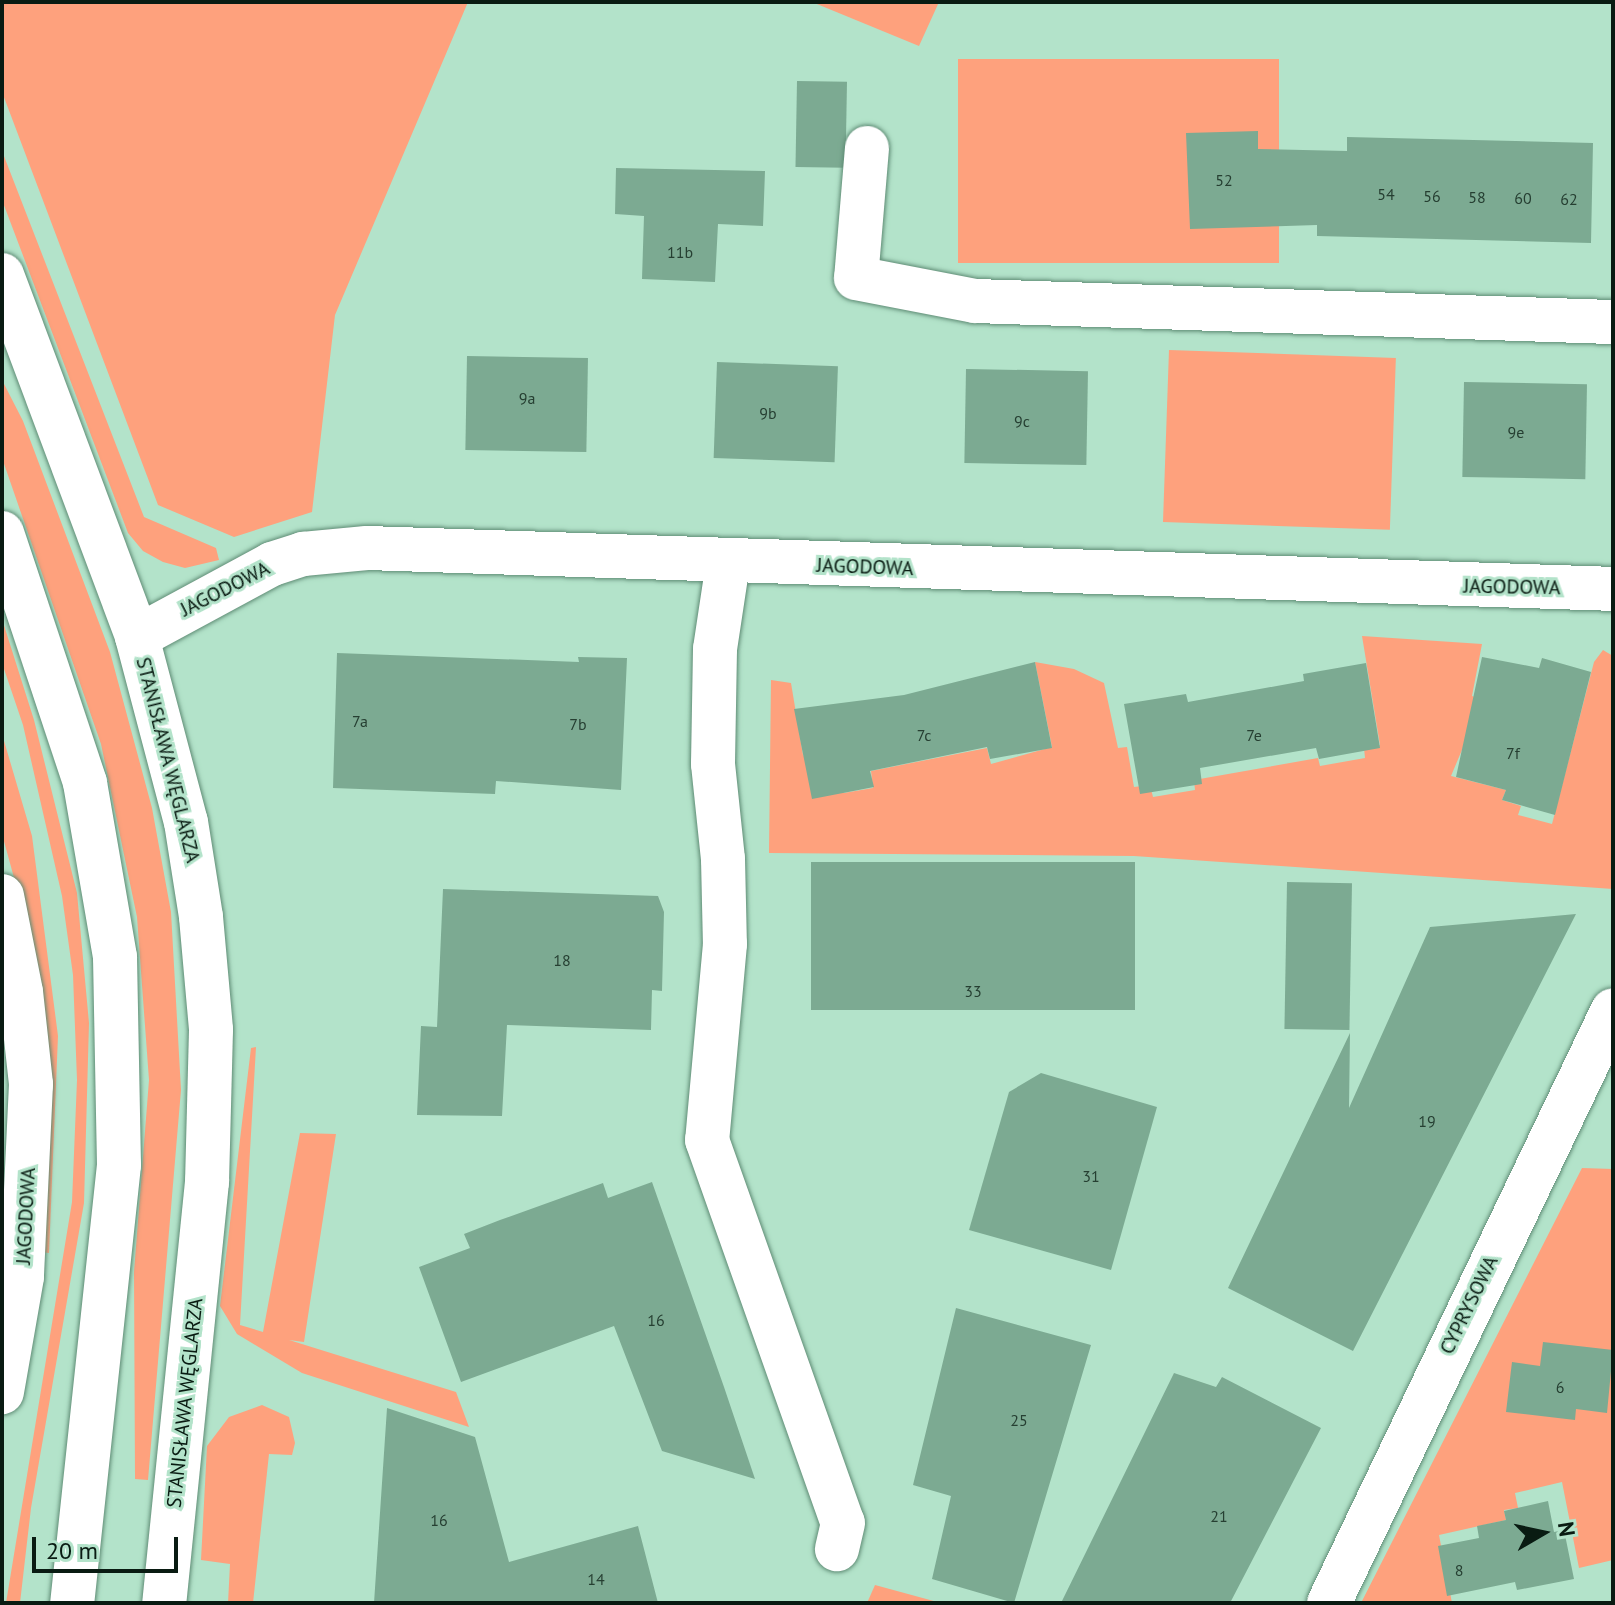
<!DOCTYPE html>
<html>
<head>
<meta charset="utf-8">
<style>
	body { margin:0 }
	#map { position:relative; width:1615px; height:1605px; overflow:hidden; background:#b3e3ca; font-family:"PT Sans",sans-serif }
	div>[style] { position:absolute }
	.green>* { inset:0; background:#fea17d; transform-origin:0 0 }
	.building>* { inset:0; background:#7caa92; transform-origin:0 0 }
	.roads { filter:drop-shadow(0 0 2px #5f8c75) drop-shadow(0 0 2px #5f8c75) }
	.minor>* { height:44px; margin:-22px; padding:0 22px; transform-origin:22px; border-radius:22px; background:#fff }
	.tertiary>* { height:44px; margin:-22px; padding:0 22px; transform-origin:22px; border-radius:22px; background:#fff }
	span { translate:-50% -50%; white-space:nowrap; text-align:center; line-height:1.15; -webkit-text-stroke:6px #b3e3ca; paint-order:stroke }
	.number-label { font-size:16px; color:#263f32 }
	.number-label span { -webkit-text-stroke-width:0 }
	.street-label { font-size:20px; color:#091b12 }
	.frame { position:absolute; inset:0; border:4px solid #091b12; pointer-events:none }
	.north { position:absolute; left:1503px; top:1493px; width:80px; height:80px; -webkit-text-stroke:6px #b3e3ca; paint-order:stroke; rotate:81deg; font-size:22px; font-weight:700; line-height:32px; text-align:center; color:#091b12 }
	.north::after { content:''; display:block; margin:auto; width:28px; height:36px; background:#091b12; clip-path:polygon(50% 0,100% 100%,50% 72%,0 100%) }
	.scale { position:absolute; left:32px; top:1537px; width:146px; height:36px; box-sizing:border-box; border:4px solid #091b12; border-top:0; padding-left:10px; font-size:24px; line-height:28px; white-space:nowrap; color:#091b12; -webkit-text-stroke:6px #b3e3ca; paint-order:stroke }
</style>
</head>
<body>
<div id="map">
	<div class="green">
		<div style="clip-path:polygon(2px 2px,468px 2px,335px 315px,312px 512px,234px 537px,158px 505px,2px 92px)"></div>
		<div style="clip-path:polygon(812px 2px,939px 2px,919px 46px)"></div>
		<div style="left:958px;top:59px;width:321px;height:204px"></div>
		<div style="clip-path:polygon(2px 151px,144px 517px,216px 548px,219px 560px,185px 568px,163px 562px,143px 551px,128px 533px,2px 200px)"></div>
		<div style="left:1169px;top:350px;width:227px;height:172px;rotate:2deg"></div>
		<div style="clip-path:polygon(2px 380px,23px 421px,110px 652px,152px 808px,171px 912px,181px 1090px,148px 1480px,135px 1479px,134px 1272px,149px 1080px,137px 917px,101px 744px,2px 458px)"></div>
		<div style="clip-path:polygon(2px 619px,34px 720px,77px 893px,89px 1023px,84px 1203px,31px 1508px,20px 1603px,6px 1603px,72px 1202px,77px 1080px,73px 975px,62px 896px,23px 725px,2px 663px)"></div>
		<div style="clip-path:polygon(1362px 636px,1482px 644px,1472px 696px,1483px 700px,1451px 776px,1506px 790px,1502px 800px,1521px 806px,1518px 815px,1552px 824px,1594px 662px,1603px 650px,1613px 656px,1613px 889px,1134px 856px,769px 853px,771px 680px,791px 683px,803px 755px,844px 793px,873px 788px,871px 771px,987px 748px,991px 764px,1052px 747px,1035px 662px,1074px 669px,1104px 683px,1118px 748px,1127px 747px,1134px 787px,1150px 785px,1153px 797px,1195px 790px,1194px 780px,1318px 758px,1320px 766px,1365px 758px,1364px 748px,1380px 745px)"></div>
		<div style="clip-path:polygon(2px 734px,32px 836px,58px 1036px,49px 1253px,41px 1252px,19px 896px,2px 834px)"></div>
		<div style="clip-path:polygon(256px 1047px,240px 1325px,263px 1332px,300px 1133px,336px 1134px,304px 1342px,289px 1340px,456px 1392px,469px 1427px,302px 1373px,237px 1334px,220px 1306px,251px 1048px)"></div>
		<div style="clip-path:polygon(1582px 1168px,1613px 1169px,1613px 1560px,1579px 1568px,1562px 1482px,1515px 1493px,1518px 1508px,1504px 1510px,1506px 1520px,1439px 1535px,1452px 1603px,1361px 1603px)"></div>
		<div style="clip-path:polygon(262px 1405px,289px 1417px,295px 1443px,292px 1455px,269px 1454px,253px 1603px,228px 1603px,230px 1564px,201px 1560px,207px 1446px,229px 1417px)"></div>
		<div style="clip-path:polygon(875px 1585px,941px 1603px,867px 1603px)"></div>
	</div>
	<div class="building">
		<div style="left:797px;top:81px;width:50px;height:86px;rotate:1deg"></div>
		<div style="clip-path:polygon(1258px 131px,1258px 149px,1347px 151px,1347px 137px,1593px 143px,1591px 243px,1317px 236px,1317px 225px,1190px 229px,1186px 133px)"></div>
		<div style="clip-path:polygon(616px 168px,765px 171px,763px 226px,718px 224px,715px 282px,642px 279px,644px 216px,615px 214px)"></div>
		<div style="left:467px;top:356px;width:121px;height:94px;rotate:1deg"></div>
		<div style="left:717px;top:362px;width:121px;height:96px;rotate:2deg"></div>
		<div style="left:966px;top:369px;width:122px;height:94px;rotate:1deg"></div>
		<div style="left:1464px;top:382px;width:123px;height:95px;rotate:1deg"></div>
		<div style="clip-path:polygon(337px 653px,579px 662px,578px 657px,627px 658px,621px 790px,496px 781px,495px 794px,333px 788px)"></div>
		<div style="clip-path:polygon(1482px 657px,1539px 668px,1542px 658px,1591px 672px,1555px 815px,1502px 800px,1506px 790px,1456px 777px)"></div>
		<div style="clip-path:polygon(1035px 662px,1052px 748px,990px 759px,987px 747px,870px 771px,874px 787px,812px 799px,794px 709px,904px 695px)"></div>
		<div style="clip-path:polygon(1366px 663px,1380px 748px,1319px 759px,1316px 748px,1200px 768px,1202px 784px,1140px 794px,1124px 704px,1186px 694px,1188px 702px,1304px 681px,1303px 674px)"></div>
		<div style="left:1135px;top:862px;width:148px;height:324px;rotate:90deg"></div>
		<div style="left:1287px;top:882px;width:65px;height:147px;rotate:1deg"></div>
		<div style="clip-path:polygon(443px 889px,658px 896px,664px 912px,662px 991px,652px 990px,651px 1030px,507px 1025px,502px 1116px,417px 1115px,421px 1026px,437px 1027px)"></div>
		<div style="clip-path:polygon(1576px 914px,1353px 1351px,1228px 1288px,1350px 1033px,1349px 1108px,1430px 927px)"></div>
		<div style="clip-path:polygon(1041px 1073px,1157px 1107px,1111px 1270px,969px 1230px,1009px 1092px)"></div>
		<div style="clip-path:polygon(652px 1182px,724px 1387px,755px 1479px,662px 1451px,614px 1326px,461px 1382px,419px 1267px,470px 1248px,464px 1234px,500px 1220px,603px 1183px,608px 1198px)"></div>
		<div style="clip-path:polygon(956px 1308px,1091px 1345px,1014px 1603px,932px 1579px,951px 1496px,913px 1485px)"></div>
		<div style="clip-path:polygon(1543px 1342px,1613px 1350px,1607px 1413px,1576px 1409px,1575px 1420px,1506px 1412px,1512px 1362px,1540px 1366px)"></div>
		<div style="clip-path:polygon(1174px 1373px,1216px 1387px,1222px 1377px,1321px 1428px,1230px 1603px,1061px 1603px)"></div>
		<div style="clip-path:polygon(387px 1408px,475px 1437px,509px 1562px,638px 1526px,658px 1603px,374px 1603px)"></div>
		<div style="clip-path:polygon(1548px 1501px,1554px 1532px,1564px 1530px,1574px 1579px,1517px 1590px,1515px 1582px,1447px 1596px,1438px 1546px,1479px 1538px,1477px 1526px,1506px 1520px,1504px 1511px)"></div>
	</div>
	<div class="roads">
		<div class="minor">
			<div style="left:867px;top:148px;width:130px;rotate:94.8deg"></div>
			<div style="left:856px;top:278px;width:121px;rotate:10.9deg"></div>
			<div style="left:975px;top:301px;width:638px;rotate:1.89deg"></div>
			<div style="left:728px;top:563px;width:87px;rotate:98.6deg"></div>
			<div style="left:715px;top:649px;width:115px;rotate:91deg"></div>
			<div style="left:713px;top:764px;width:96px;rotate:84deg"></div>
			<div style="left:723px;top:859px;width:85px;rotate:88.7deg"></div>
			<div style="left:725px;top:944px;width:197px;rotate:95.2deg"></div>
			<div style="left:707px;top:1140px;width:406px;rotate:70.5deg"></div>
			<div style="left:843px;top:1523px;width:27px;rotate:103deg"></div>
			<div style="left:137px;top:637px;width:153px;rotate:-28.4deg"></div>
			<div style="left:272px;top:564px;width:33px;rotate:-18deg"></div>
			<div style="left:303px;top:554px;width:64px;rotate:-5.4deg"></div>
			<div style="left:367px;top:548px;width:1247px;rotate:1.88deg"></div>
			<div style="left:2px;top:896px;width:98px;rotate:78.8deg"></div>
			<div style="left:21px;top:992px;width:93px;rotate:83.8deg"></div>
			<div style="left:31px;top:1084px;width:193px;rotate:92.7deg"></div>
			<div style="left:22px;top:1277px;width:117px;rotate:99.9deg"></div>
			<div style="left:1329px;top:1603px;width:657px;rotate:-64.41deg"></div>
		</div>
		<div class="tertiary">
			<div style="left:2px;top:275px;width:386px;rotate:69.5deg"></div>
			<div style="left:137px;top:637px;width:191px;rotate:75.2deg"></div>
			<div style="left:186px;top:822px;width:96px;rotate:81deg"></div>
			<div style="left:201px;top:917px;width:113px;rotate:84.9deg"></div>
			<div style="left:211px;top:1030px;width:152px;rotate:91.5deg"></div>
			<div style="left:207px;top:1182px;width:423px;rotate:95.8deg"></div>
			<div style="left:2px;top:533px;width:263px;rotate:71.6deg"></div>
			<div style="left:85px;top:783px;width:177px;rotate:80.2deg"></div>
			<div style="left:115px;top:957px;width:208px;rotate:88.9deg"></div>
			<div style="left:119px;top:1165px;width:441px;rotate:96.1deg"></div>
		</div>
	</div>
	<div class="number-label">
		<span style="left:1224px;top:180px">52</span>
		<span style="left:1386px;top:194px">54</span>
		<span style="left:1432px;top:196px">56</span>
		<span style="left:1477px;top:197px">58</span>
		<span style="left:1523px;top:198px">60</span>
		<span style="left:1569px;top:199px">62</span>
		<span style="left:680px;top:252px">11b</span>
		<span style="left:527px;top:398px">9a</span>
		<span style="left:768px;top:413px">9b</span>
		<span style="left:1022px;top:421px">9c</span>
		<span style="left:1516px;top:432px">9e</span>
		<span style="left:360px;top:721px">7a</span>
		<span style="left:578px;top:724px">7b</span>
		<span style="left:924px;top:735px">7c</span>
		<span style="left:1254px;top:735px">7e</span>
		<span style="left:1513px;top:753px">7f</span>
		<span style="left:562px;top:960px">18</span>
		<span style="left:973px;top:991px">33</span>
		<span style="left:1427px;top:1121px">19</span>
		<span style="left:1091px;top:1176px">31</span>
		<span style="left:656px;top:1320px">16</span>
		<span style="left:1560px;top:1387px">6</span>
		<span style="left:1019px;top:1420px">25</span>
		<span style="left:1219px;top:1516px">21</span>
		<span style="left:439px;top:1520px">16</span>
		<span style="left:1459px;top:1570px">8</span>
		<span style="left:596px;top:1579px">14</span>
	</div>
	<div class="street-label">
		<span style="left:865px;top:567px;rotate:2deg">JAGODOWA</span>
		<span style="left:1512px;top:587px;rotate:1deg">JAGODOWA</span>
		<span style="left:225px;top:589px;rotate:-27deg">JAGODOWA</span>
		<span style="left:168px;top:760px;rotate:76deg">STANISŁAWA WĘGLARZA</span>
		<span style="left:26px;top:1216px;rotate:-87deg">JAGODOWA</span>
		<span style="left:1469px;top:1305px;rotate:-64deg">CYPRYSOWA</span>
		<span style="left:185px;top:1403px;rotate:-84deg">STANISŁAWA WĘGLARZA</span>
	</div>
	<div class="frame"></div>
	<div class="north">N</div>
	<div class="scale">20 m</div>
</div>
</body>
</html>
